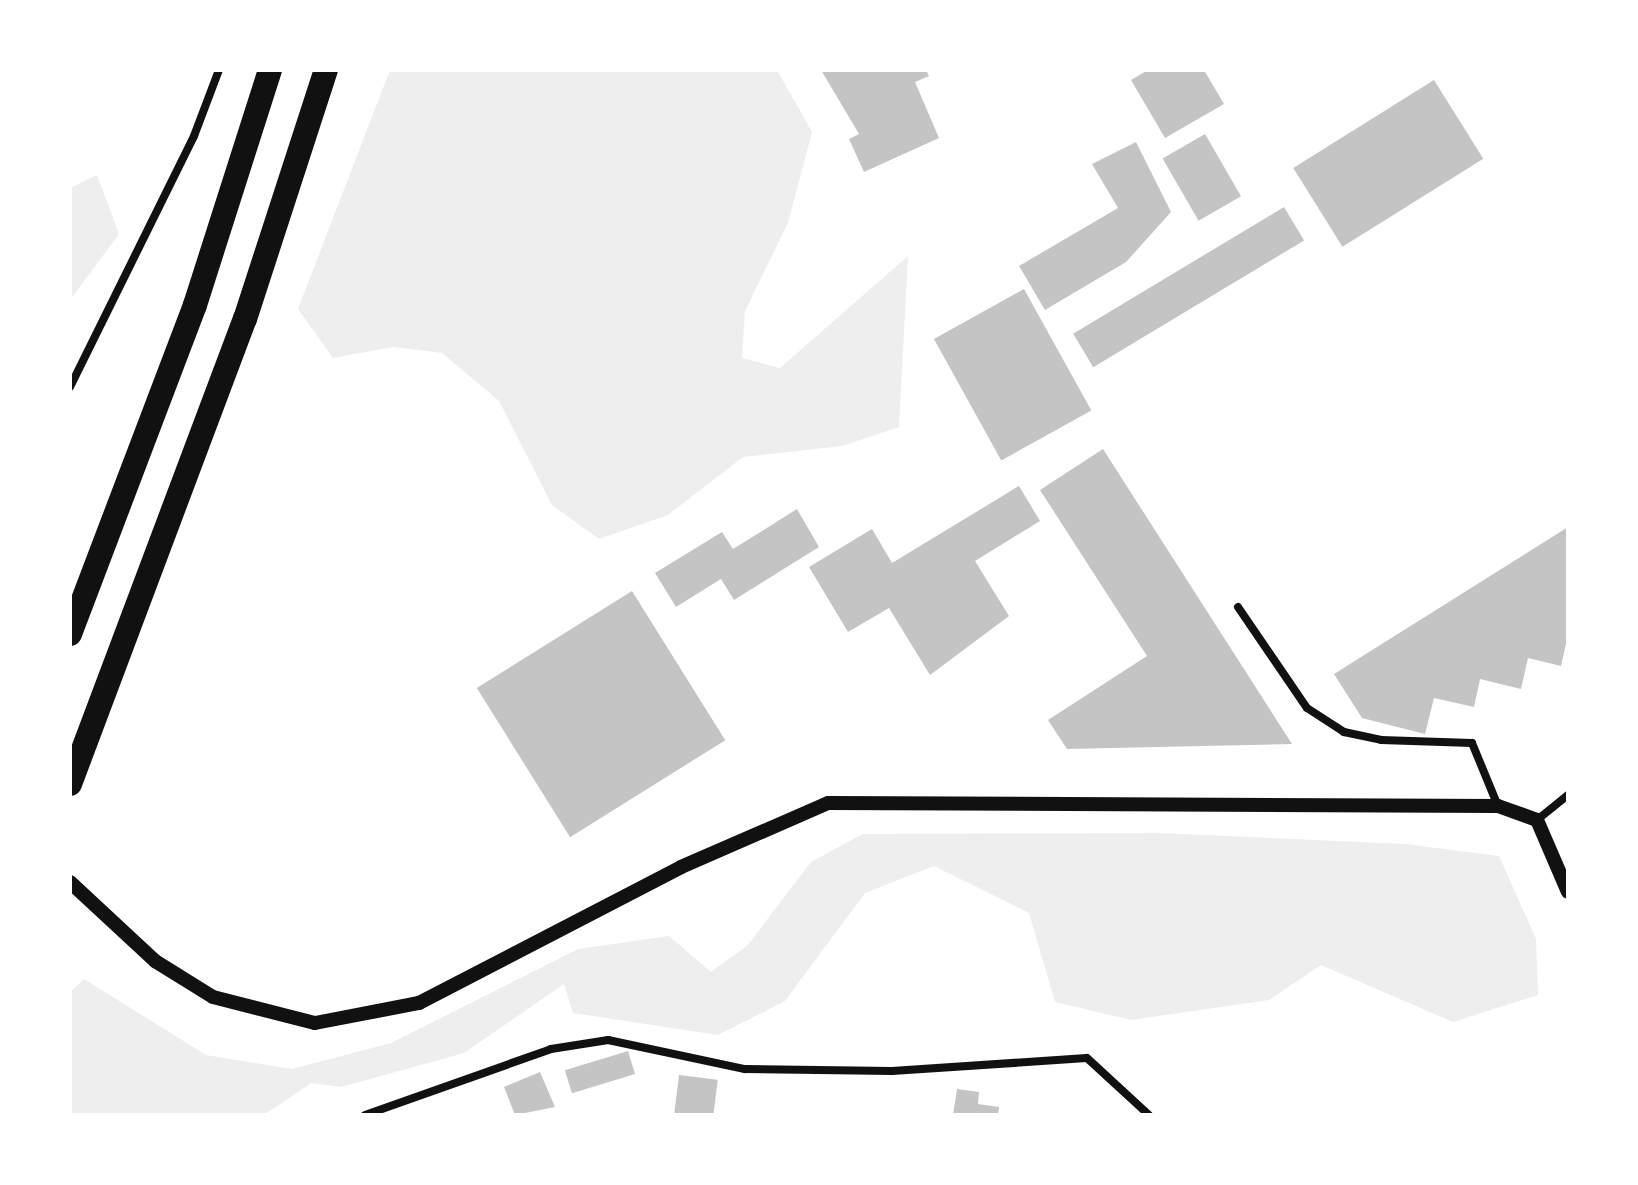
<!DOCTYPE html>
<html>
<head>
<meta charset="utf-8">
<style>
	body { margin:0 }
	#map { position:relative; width:1638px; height:1185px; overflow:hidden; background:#fff; font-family:Figtree,sans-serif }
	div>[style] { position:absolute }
	.green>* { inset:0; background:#eee }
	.building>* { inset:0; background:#c4c4c4; transform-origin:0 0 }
	.minor>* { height:8px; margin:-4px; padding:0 4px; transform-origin:4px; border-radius:4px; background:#111 }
	.tertiary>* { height:14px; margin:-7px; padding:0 7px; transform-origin:7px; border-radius:7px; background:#111 }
	.motorway>* { height:24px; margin:-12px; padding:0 12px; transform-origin:12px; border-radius:12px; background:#111 }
	span { translate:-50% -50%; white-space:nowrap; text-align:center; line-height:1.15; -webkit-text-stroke:6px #fff; paint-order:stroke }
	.frame { position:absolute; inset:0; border:72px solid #fff; pointer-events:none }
</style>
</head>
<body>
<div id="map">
	<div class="green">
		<div style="clip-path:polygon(390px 70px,777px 70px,812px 132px,788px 223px,745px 311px,742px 358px,780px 368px,908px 256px,899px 427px,842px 446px,743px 457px,668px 515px,599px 539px,552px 505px,499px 401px,442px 353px,393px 347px,333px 358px,298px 309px)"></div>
		<div style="clip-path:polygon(97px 175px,119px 234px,70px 300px,70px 188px)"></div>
		<div style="clip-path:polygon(1158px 833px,1405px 844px,1499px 856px,1536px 939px,1538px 995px,1453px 1022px,1321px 965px,1269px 1000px,1131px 1020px,1055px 1002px,1029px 913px,934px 866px,865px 893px,785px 1001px,718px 1035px,573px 1013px,564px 984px,464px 1053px,341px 1087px,311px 1083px,264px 1115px,70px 1115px,70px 992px,84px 979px,206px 1055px,292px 1069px,391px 1043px,578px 949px,669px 936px,711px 972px,747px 946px,811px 862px,863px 834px)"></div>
	</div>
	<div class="building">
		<div style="clip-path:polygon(821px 70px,926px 70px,929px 76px,915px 82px,939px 138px,864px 172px,849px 139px,859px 134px)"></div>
		<div style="clip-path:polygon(1148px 70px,1204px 70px,1224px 104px,1165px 138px,1131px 80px)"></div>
		<div style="left:1434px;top:80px;width:93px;height:166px;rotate:58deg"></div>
		<div style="left:1205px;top:134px;width:72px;height:49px;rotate:60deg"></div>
		<div style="clip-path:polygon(1136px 142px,1171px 212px,1126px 262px,1045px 310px,1019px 266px,1118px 208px,1092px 164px)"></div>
		<div style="left:1284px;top:207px;width:39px;height:246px;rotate:59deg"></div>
		<div style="left:1024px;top:289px;width:139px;height:103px;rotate:61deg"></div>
		<div style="clip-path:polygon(1103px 449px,1292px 744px,1067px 749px,1048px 720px,1147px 656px,1040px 490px)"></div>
		<div style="clip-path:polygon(1019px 486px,1040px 521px,975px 561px,1009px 616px,930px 675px,889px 608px,848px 632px,809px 567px,872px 529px,892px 563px)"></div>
		<div style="clip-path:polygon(797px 509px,819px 547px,734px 600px,721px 579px,676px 607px,655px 573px,722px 532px,733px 549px)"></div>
		<div style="clip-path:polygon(1568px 527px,1568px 635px,1561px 666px,1528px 658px,1521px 689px,1480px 679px,1474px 707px,1434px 698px,1425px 734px,1362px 718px,1334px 674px)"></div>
		<div style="left:632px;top:591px;width:176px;height:183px;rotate:58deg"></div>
		<div style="left:628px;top:1051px;width:24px;height:66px;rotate:73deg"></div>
		<div style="clip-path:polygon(540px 1072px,555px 1107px,515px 1115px,504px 1087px)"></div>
		<div style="left:679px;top:1075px;width:39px;height:40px;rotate:7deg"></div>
		<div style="clip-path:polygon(957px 1089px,979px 1092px,978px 1104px,999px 1107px,998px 1115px,953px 1115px)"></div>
	</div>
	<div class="minor">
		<div style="left:70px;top:387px;width:280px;rotate:-63.7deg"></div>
		<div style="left:194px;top:136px;width:71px;rotate:-69.3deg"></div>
		<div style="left:1238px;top:607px;width:122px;rotate:55.7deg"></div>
		<div style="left:1307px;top:708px;width:44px;rotate:33deg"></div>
		<div style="left:1344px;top:732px;width:38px;rotate:12deg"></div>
		<div style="left:1381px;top:740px;width:91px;rotate:1.9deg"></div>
		<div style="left:1472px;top:743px;width:68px;rotate:67.6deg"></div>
		<div style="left:1537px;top:820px;width:40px;rotate:-39deg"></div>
		<div style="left:365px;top:1115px;width:197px;rotate:-19.5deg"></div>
		<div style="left:551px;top:1049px;width:58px;rotate:-9deg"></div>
		<div style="left:608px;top:1040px;width:140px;rotate:12deg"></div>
		<div style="left:745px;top:1069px;width:147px;rotate:0.8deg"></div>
		<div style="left:892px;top:1071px;width:195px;rotate:-3.8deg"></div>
		<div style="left:1087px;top:1058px;width:84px;rotate:42.6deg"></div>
	</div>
	<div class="tertiary">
		<div style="left:70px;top:882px;width:116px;rotate:42.9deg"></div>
		<div style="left:155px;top:961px;width:68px;rotate:31.8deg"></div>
		<div style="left:213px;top:997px;width:105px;rotate:14.3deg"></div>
		<div style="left:315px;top:1023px;width:106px;rotate:-10.9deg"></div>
		<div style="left:419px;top:1003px;width:295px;rotate:-27.4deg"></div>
		<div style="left:681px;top:867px;width:160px;rotate:-23.5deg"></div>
		<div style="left:828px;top:803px;width:670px;rotate:0.26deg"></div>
		<div style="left:1498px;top:806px;width:41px;rotate:19.7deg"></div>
		<div style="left:1537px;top:820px;width:78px;rotate:66.7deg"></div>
	</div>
	<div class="motorway">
		<div style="left:70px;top:634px;width:352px;rotate:-69.2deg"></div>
		<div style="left:195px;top:305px;width:247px;rotate:-72.3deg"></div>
		<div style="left:70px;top:784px;width:497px;rotate:-69.4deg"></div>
		<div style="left:245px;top:319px;width:262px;rotate:-72deg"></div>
	</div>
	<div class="frame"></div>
</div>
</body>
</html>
